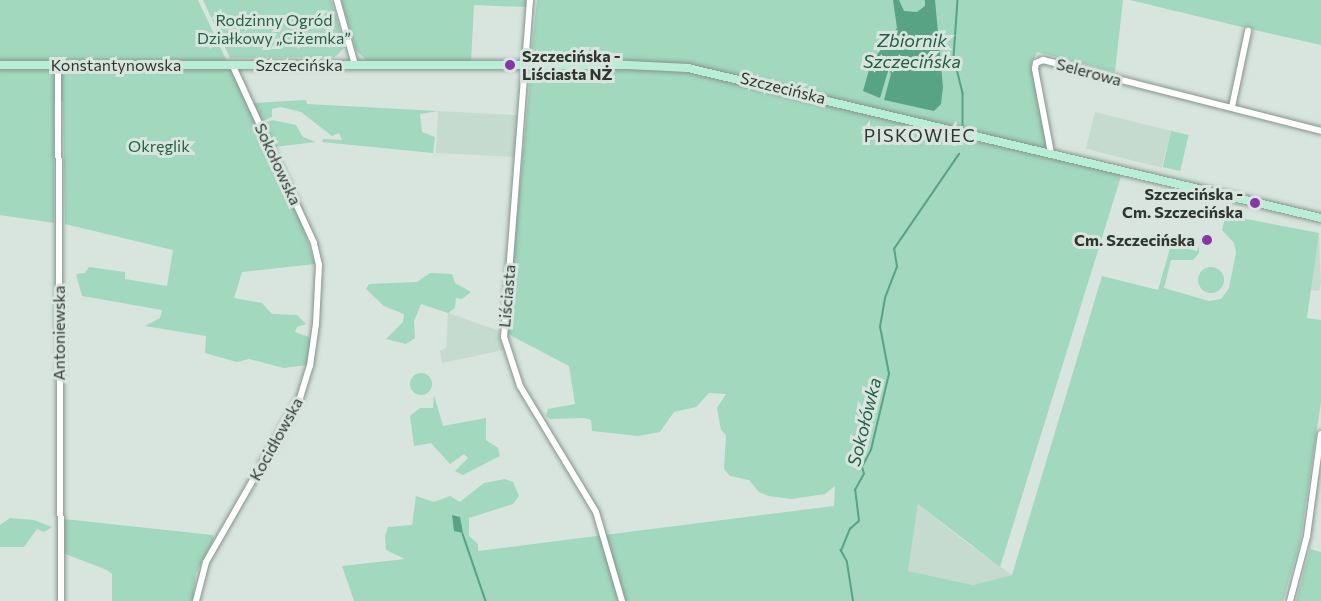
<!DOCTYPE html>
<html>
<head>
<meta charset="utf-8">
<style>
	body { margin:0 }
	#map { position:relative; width:1321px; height:601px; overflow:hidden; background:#d7e5de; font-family:Commissioner,sans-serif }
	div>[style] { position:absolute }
	.built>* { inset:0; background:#c5dbd0; transform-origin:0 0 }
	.green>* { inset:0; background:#a1d8be; transform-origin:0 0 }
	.round { border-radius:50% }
	.water>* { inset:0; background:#58a383 }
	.stream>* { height:1.5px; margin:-0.75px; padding:0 0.75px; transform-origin:0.75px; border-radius:0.75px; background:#58a383 }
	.roads { filter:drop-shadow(0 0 2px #87938d) drop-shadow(0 0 2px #87938d) }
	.minor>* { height:6px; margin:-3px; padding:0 3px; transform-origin:3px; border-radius:3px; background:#fff }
	.major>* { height:8px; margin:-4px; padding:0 4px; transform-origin:4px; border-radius:4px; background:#b9eed6 }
	.dots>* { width:16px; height:16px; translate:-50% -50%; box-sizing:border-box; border:3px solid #d7e5de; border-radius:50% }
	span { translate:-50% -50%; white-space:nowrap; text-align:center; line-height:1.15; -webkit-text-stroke:6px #d7e5de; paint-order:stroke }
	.park-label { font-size:16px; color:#255f48 }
	.poi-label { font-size:16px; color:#303532; font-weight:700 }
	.left { translate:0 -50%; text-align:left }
	.right { translate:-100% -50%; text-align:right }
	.street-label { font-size:16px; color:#303532 }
	.water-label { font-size:18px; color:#235d46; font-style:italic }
	.neighbourhood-label { font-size:18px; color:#303532; letter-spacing:1.5px }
</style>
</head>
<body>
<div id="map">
	<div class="built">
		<div style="left:438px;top:111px;width:80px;height:42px;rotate:3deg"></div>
		<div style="left:1095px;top:112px;width:78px;height:38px;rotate:14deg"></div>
		<div style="clip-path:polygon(1319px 233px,1321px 284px,1319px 291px,1310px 290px)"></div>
		<div style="clip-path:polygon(448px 313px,497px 330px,504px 350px,442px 363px,440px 351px,446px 348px)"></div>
		<div style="clip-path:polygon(918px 504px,963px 540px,1012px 575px,973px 585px,908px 571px)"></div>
	</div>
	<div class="green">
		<div style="clip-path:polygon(0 0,198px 0,297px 210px,315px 264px,242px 272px,234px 298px,262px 303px,272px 314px,297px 315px,306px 324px,297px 327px,295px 332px,309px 337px,311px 345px,307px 365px,284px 368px,249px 359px,237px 362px,205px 353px,206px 336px,145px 326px,160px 318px,162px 310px,82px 296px,76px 274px,85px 273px,89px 267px,125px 272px,125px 279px,167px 286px,173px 250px,65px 224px,63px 101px,54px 101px,54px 223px,0 215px)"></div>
		<div style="clip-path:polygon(203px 0,331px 0,345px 47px,335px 57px,230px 58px)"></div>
		<div style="clip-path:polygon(341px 0,526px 0,526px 7px,474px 5px,471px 61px,367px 61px,356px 50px)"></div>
		<div style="clip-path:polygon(537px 0,1123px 0,1115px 72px,1037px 52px,1031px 65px,1050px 156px,1122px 173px,1000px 567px,918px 504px,908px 571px,973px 585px,1012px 575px,1102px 276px,1158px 290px,1171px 245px,1197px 251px,1199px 245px,1199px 253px,1193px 260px,1171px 260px,1164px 288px,1209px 301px,1221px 299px,1229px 288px,1236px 253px,1234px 243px,1222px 230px,1226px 215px,1319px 233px,1307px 318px,1321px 320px,1321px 402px,1300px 542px,1283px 601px,354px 601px,342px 566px,405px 559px,386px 550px,385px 537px,388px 527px,412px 525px,416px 496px,434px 502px,450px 496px,460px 502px,484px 483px,505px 479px,513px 482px,519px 496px,513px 504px,469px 518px,469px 536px,478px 544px,478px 551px,834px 506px,835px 486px,825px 494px,791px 499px,769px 496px,759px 492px,749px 480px,730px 476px,724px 469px,726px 435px,721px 430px,717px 408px,726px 394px,709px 393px,696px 407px,674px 412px,660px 432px,638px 436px,592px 431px,591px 420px,585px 418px,550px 419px,546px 416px,548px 409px,575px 404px,569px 366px,506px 333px,531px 68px,626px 67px,627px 60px,550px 60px,531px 55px)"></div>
		<div style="clip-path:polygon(1130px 0,1321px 0,1321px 45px,1246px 28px)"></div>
		<div style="clip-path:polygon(306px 100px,307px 104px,438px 111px,420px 114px,422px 132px,435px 137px,433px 153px,322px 142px,323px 139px,342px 140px,339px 133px,332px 136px,301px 112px,281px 107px,272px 109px,272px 117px,261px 122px,253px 103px)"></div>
		<div style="clip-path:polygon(272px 120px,296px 125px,303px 137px,316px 142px,274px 147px,263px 124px)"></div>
		<div style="left:1171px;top:131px;width:18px;height:37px;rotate:13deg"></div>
		<div class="round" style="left:1198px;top:267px;width:26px;height:26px"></div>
		<div style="clip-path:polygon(430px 273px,452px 274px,455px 283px,471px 292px,462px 299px,456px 298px,455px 308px,448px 313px,421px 304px,414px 321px,415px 338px,406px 344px,386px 339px,403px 322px,404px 314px,384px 306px,366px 289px,369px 284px,417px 282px)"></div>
		<div class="round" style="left:410px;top:373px;width:22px;height:22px"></div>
		<div style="clip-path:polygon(434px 395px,443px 426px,486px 418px,486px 440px,498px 448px,500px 456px,463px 475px,455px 471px,468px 458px,464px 454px,450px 464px,431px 443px,414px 446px,410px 416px,420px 408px,433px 408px)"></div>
		<div style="clip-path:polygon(10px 518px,34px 520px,52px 527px,44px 532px,37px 529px,24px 547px,0 547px,0 525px)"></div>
		<div style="clip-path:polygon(64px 519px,212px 535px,214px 539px,196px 573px,193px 601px,112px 601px,112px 574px,107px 570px,63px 553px)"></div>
		<div style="clip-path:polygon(1310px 549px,1321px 552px,1321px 601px,1296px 601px)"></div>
	</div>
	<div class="water">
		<div style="clip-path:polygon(893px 0,899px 0,904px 11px,917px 12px,925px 6px,925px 0,935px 0,943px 87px,941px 104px,934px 111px,884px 100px,891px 74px,889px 68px,880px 98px,863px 91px,871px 63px,897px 28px)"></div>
		<div style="clip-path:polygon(452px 515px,460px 517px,463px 533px,454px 531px)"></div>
	</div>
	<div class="stream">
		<div style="left:958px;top:0;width:57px;rotate:94deg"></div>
		<div style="left:954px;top:57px;width:37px;rotate:76deg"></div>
		<div style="left:963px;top:93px;width:33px;rotate:90deg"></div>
		<div style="left:463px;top:534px;width:71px;rotate:71.1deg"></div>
		<div style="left:853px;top:601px;width:39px;rotate:-99deg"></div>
		<div style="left:847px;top:562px;width:13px;rotate:-119deg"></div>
		<div style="left:841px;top:551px;width:24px;rotate:-68deg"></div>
		<div style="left:850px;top:529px;width:12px;rotate:-42deg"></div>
		<div style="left:859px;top:521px;width:31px;rotate:-97deg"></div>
		<div style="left:855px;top:490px;width:18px;rotate:-61deg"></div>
		<div style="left:864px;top:474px;width:7px;rotate:-106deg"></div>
		<div style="left:862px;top:467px;width:19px;rotate:-62deg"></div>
		<div style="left:871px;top:450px;width:78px;rotate:-76.7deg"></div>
		<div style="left:889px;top:374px;width:48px;rotate:-100.8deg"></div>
		<div style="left:880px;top:327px;width:29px;rotate:-80deg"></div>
		<div style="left:885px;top:298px;width:33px;rotate:-69deg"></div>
		<div style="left:897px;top:267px;width:18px;rotate:-99deg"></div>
		<div style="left:894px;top:249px;width:115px;rotate:-55.6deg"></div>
	</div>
	<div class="roads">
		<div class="minor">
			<div style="left:337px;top:0;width:67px;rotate:74.5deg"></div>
			<div style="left:530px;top:0;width:338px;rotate:94.4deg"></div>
			<div style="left:504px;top:337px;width:52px;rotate:71.9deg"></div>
			<div style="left:520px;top:386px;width:147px;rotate:58.9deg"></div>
			<div style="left:596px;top:512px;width:93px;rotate:73.7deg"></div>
			<div style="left:58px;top:65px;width:536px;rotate:89.68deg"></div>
			<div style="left:1232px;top:107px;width:78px;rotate:-78.1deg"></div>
			<div style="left:1051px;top:153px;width:86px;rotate:-100.8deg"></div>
			<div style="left:1035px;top:69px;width:6px;rotate:-81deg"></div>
			<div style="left:1036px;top:63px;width:8px;rotate:-23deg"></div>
			<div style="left:1043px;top:60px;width:287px;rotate:14.3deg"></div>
			<div style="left:196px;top:601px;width:40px;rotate:-75.6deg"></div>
			<div style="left:206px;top:562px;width:189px;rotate:-60.2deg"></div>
			<div style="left:300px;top:398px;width:34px;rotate:-73deg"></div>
			<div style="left:310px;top:366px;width:42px;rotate:-81.9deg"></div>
			<div style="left:316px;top:324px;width:59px;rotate:-87.1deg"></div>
			<div style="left:319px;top:265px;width:23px;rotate:-103deg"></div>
			<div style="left:314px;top:243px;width:197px;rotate:-114.6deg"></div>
			<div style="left:1290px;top:601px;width:67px;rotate:-75.3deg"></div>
			<div style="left:1307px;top:536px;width:103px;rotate:-82.2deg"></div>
		</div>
		<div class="major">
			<div style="left:0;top:65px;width:628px"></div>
			<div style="left:628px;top:65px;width:60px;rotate:2.9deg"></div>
			<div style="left:688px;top:68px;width:651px;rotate:13.33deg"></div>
		</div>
	</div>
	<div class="dots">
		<div style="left:510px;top:65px;background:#8536a7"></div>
		<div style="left:1255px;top:203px;background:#8536a7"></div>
		<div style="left:1207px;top:240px;background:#8536a7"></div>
	</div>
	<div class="park-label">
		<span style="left:274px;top:29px">Rodzinny Ogród<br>Działkowy „Ciżemka”</span>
		<span style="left:159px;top:146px">Okręglik</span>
	</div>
	<div class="poi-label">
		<span class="left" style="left:522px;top:65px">Szczecińska -<br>Liściasta NŻ</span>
		<span class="right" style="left:1243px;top:203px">Szczecińska -<br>Cm. Szczecińska</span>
		<span class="right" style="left:1195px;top:240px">Cm. Szczecińska</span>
	</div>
	<div class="street-label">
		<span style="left:116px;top:65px">Konstantynowska</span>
		<span style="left:299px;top:65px">Szczecińska</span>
		<span style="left:1089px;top:72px;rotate:15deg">Selerowa</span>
		<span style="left:783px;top:88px;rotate:14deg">Szczecińska</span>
		<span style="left:278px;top:164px;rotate:65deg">Sokołowska</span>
		<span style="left:507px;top:296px;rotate:-85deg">Liściasta</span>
		<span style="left:59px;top:333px;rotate:-90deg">Antoniewska</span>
		<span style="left:276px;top:439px;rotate:-61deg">Kocidłowska</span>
	</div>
	<div class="water-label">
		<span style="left:912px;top:51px">Zbiornik<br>Szczecińska</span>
		<span style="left:864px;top:422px;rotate:-76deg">Sokołówka</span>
	</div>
	<div class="neighbourhood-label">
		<span style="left:920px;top:135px">PISKOWIEC</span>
	</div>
</div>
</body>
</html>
